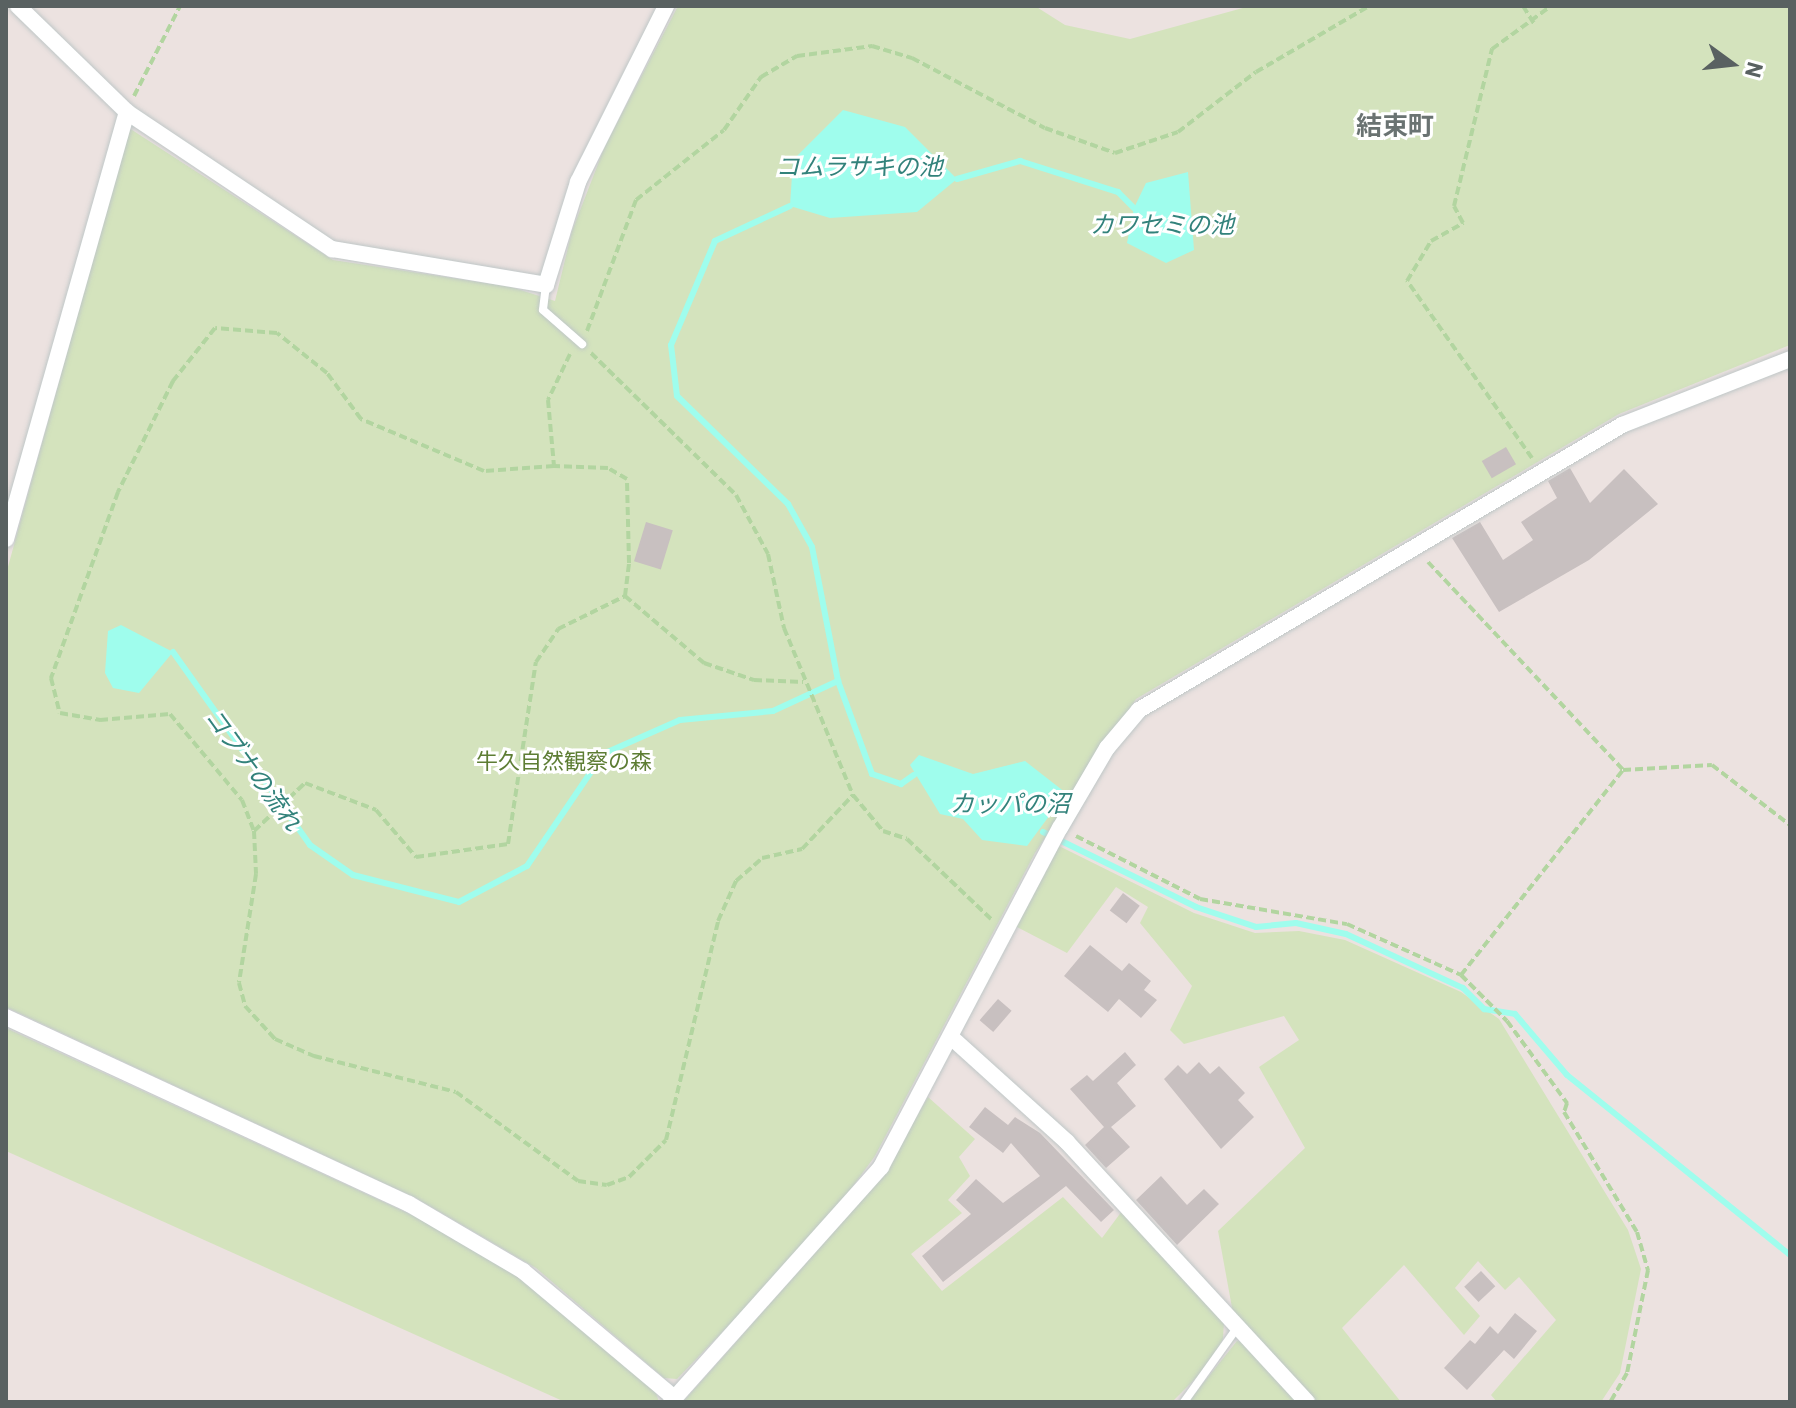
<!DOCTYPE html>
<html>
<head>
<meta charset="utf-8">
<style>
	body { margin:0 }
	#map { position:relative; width:1796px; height:1408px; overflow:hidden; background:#ece2e0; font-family:Barlow,"Noto Sans JP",sans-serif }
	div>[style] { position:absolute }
	.green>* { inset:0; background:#d4e3bd }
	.water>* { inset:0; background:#9ffded }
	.stream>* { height:6px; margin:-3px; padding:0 3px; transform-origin:3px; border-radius:3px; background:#9ffded }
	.building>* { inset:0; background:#c8c0c0; transform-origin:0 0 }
	.path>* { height:4px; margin-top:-2px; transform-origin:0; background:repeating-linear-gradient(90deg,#b2d5a0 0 8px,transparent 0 12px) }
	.roads { filter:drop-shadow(0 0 2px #bfc7c7) drop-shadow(0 0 2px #bfc7c7) }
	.lane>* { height:8px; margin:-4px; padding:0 4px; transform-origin:4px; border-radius:4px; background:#fff }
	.street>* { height:16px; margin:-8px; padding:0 8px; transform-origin:8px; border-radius:8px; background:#fff }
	span { translate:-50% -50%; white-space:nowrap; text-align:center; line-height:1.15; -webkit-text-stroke:6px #fff; paint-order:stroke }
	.park-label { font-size:22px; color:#5d7d34 }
	.water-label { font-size:24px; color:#32827b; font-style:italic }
	.quarter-label { font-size:26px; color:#6a7372; font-weight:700 }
	.frame { position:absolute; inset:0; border:8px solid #596161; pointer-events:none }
	.north { position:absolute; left:1692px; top:24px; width:80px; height:80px; -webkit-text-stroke:6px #fff; paint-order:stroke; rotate:105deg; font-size:22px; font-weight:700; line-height:32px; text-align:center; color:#596161 }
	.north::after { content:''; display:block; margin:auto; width:28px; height:36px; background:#596161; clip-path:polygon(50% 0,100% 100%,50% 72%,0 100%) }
</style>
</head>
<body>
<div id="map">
	<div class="green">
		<div style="clip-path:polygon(678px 6px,1035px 6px,1065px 25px,1130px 39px,1250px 6px,1790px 6px,1790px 345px,1619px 414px,1136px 699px,1035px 853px,875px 1156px,823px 1227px,677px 1379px,664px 1378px,536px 1268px,416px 1198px,6px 1007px,6px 574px,129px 128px,333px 260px,511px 287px,555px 301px,572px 231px,605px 146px)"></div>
		<div style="clip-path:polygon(1059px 846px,1194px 913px,1255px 933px,1299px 931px,1345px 940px,1461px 992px,1499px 1019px,1628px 1230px,1641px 1269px,1620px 1373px,1601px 1402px,1497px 1402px,1491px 1395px,1556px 1320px,1519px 1277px,1505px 1290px,1478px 1261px,1455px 1288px,1480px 1316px,1464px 1335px,1404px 1265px,1342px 1328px,1401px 1402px,1316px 1402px,1233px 1313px,1218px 1231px,1305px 1148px,1259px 1067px,1299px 1040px,1284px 1016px,1184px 1044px,1170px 1030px,1192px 986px,1140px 923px,1148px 907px,1116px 887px,1067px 953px,1015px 926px)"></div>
		<div style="clip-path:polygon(6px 1028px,416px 1217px,519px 1278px,654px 1387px,659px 1402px,565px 1402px,6px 1151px)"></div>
		<div style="clip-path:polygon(928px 1097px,975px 1139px,959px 1157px,970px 1176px,948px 1200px,962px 1213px,911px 1254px,942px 1291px,1063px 1197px,1102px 1238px,1122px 1211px,1224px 1321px,1223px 1339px,1206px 1368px,1172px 1402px,683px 1402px,878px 1182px)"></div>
		<div style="clip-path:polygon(1237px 1341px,1244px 1342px,1301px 1402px,1188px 1402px)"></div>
	</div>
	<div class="water">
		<div style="clip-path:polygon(843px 110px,905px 127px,957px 179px,917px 212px,830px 218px,790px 206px,793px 160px)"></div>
		<div style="clip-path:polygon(1188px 172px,1194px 250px,1166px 263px,1127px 243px,1134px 208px,1146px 183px)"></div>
		<div style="clip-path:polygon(121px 625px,173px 652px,139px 693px,113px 688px,105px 673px,108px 631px)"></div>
		<div style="clip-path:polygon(919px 755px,973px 774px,1025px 761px,1066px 793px,1027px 846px,982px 840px,963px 819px,940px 814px,910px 765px)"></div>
	</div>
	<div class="stream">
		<div style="left:957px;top:179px;width:66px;rotate:-15.9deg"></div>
		<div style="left:1020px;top:161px;width:103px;rotate:17.6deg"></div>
		<div style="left:1118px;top:192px;width:23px;rotate:45deg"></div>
		<div style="left:790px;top:206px;width:83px;rotate:155deg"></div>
		<div style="left:715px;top:241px;width:113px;rotate:112.9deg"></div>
		<div style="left:671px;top:345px;width:51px;rotate:83.3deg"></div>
		<div style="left:677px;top:396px;width:155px;rotate:44.2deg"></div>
		<div style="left:788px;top:504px;width:49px;rotate:60.8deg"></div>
		<div style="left:812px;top:547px;width:136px;rotate:79deg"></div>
		<div style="left:838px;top:681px;width:99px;rotate:69.9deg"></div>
		<div style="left:872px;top:774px;width:31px;rotate:19deg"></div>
		<div style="left:901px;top:784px;width:16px;rotate:-35deg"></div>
		<div style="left:173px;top:652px;width:237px;rotate:54.6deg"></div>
		<div style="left:310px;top:845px;width:52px;rotate:34.9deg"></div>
		<div style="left:353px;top:875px;width:109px;rotate:14.3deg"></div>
		<div style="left:459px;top:902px;width:77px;rotate:-27.9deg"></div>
		<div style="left:527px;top:866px;width:135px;rotate:-55.8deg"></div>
		<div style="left:603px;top:754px;width:84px;rotate:-23.8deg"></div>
		<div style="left:680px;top:720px;width:93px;rotate:-5.5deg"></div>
		<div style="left:773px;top:711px;width:72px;rotate:-24.8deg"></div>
		<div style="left:1043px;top:832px;width:170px;rotate:26.1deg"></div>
		<div style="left:1196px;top:907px;width:63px;rotate:18.4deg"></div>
		<div style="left:1256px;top:927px;width:40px;rotate:-5.7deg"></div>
		<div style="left:1296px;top:923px;width:51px;rotate:12.4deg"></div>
		<div style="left:1346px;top:934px;width:129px;rotate:24.8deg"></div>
		<div style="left:1463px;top:988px;width:30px;rotate:45deg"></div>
		<div style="left:1484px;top:1009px;width:31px;rotate:9deg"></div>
		<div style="left:1515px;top:1014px;width:80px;rotate:49.6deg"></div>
		<div style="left:1567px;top:1075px;width:287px;rotate:38.9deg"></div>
	</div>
	<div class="building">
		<div style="left:1506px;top:447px;width:20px;height:28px;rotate:60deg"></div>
		<div style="clip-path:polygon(1570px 468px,1590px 503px,1624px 469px,1658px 504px,1589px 560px,1499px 612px,1452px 538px,1480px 522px,1503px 560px,1533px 540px,1521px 522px,1557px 498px,1548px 481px)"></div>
		<div style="left:646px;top:522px;width:28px;height:41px;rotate:17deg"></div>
		<div style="left:1123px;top:893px;width:21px;height:22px;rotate:37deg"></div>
		<div style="clip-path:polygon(1090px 945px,1122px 971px,1129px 963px,1151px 981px,1144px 990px,1157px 1000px,1141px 1018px,1119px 999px,1108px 1012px,1064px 976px)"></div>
		<div style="left:998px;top:999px;width:18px;height:28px;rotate:41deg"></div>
		<div style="clip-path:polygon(1125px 1052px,1136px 1065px,1117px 1083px,1136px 1106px,1111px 1127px,1130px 1147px,1106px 1168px,1085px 1145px,1104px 1127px,1070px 1089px,1087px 1075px,1093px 1081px)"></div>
		<div style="clip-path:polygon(1199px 1062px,1210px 1074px,1219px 1066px,1245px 1093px,1238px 1100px,1254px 1117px,1221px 1149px,1164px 1079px,1178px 1065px,1187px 1074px)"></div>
		<div style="clip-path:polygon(985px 1107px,1008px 1125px,1015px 1117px,1040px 1133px,1114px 1210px,1101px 1222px,1066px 1186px,943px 1282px,922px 1256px,971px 1214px,956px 1200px,976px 1179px,1003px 1203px,1040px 1176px,1011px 1143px,1003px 1153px,969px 1127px)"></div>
		<div style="clip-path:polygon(1161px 1176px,1187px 1205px,1204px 1189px,1219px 1204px,1177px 1245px,1136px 1200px)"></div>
		<div style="left:1481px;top:1271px;width:21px;height:23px;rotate:47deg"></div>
		<div style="clip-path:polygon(1515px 1313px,1537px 1331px,1514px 1359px,1504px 1350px,1467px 1390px,1444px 1368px,1470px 1340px,1475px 1344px,1490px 1326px,1498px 1334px)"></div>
	</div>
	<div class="path">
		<div style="left:1523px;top:6px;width:22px;rotate:58deg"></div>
		<div style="left:134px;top:96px;width:101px;rotate:-62.9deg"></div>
		<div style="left:587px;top:331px;width:140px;rotate:-69.5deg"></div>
		<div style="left:636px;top:200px;width:112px;rotate:-38.5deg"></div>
		<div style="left:724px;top:130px;width:65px;rotate:-55.1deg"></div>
		<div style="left:761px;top:77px;width:42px;rotate:-30.3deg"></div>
		<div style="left:797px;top:56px;width:76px;rotate:-7.6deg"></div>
		<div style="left:872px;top:46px;width:42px;rotate:16.7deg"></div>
		<div style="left:912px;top:58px;width:150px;rotate:27.8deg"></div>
		<div style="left:1045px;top:128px;width:74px;rotate:19.7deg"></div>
		<div style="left:1115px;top:153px;width:66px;rotate:-18.4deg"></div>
		<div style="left:1178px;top:132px;width:98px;rotate:-37.6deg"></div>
		<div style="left:1256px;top:72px;width:131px;rotate:-30.3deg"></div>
		<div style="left:591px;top:353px;width:203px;rotate:44.4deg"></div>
		<div style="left:736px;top:495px;width:67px;rotate:61.5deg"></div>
		<div style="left:768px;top:554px;width:76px;rotate:77.8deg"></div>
		<div style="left:784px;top:628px;width:181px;rotate:67.6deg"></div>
		<div style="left:853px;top:795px;width:47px;rotate:50.2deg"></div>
		<div style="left:883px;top:831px;width:25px;rotate:18deg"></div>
		<div style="left:907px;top:839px;width:116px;rotate:43.6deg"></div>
		<div style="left:570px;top:354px;width:51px;rotate:115.6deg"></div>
		<div style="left:548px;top:400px;width:66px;rotate:84.8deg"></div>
		<div style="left:554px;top:466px;width:70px;rotate:175.9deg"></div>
		<div style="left:484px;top:471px;width:134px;rotate:-157.1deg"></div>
		<div style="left:361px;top:419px;width:57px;rotate:-126.5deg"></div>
		<div style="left:327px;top:373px;width:64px;rotate:-141.3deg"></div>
		<div style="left:277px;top:333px;width:62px;rotate:-175.4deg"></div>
		<div style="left:215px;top:328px;width:68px;rotate:128.4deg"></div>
		<div style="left:173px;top:381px;width:124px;rotate:116.4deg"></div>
		<div style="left:118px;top:492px;width:198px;rotate:109.8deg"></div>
		<div style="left:51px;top:678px;width:36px;rotate:76deg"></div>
		<div style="left:60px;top:713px;width:41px;rotate:9.9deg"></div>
		<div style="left:100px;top:720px;width:70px;rotate:-4.9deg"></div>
		<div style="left:170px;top:714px;width:112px;rotate:50.1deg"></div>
		<div style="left:242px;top:800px;width:33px;rotate:69deg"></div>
		<div style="left:254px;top:831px;width:43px;rotate:87.3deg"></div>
		<div style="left:256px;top:874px;width:110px;rotate:98.9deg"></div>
		<div style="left:239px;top:983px;width:24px;rotate:75deg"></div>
		<div style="left:245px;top:1006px;width:45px;rotate:47.7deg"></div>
		<div style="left:275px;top:1039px;width:43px;rotate:23.6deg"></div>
		<div style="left:314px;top:1056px;width:146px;rotate:14.2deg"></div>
		<div style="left:456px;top:1092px;width:151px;rotate:36.1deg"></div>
		<div style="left:578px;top:1181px;width:29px;rotate:8deg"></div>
		<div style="left:607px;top:1185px;width:23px;rotate:-20deg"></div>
		<div style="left:629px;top:1177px;width:52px;rotate:-45deg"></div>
		<div style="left:666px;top:1140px;width:225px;rotate:-76.6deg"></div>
		<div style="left:718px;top:921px;width:44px;rotate:-65.8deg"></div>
		<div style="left:736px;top:881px;width:35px;rotate:-41deg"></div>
		<div style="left:762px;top:858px;width:41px;rotate:-12.7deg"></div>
		<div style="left:802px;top:849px;width:74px;rotate:-46.6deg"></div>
		<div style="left:1532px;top:458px;width:217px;rotate:-125.2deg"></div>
		<div style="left:1407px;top:281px;width:47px;rotate:-59deg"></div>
		<div style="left:1431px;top:241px;width:37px;rotate:-29deg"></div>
		<div style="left:1463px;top:223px;width:19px;rotate:-118deg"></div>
		<div style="left:1454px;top:206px;width:162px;rotate:-76.4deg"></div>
		<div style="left:1492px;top:49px;width:73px;rotate:-36.1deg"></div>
		<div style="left:1428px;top:562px;width:285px;rotate:46.8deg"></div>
		<div style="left:625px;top:596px;width:104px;rotate:40.3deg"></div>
		<div style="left:704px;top:663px;width:53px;rotate:18.8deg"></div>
		<div style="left:754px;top:680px;width:49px;rotate:2.3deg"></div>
		<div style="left:254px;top:831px;width:70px;rotate:-43.3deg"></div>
		<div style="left:305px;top:783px;width:76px;rotate:20.8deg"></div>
		<div style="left:376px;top:810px;width:62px;rotate:49.6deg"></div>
		<div style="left:416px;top:857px;width:93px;rotate:-8deg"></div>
		<div style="left:508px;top:844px;width:184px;rotate:-81.3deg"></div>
		<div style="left:536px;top:662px;width:40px;rotate:-56deg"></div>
		<div style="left:558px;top:629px;width:75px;rotate:-26.2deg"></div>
		<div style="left:625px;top:596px;width:33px;rotate:-83deg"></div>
		<div style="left:629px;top:563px;width:84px;rotate:-91.4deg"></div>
		<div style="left:627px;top:479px;width:22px;rotate:-150deg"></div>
		<div style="left:608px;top:468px;width:54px;rotate:-177.9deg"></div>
		<div style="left:1076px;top:836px;width:139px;rotate:26.9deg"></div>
		<div style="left:1200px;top:899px;width:149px;rotate:9.7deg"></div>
		<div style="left:1347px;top:924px;width:125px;rotate:24.1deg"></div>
		<div style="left:1461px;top:975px;width:65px;rotate:45deg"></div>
		<div style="left:1507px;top:1021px;width:102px;rotate:53.8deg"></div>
		<div style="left:1567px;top:1103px;width:9px;rotate:108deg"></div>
		<div style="left:1564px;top:1112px;width:140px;rotate:58.7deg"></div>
		<div style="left:1637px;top:1232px;width:40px;rotate:74deg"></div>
		<div style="left:1648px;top:1270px;width:105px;rotate:101.5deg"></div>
		<div style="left:1627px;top:1373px;width:34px;rotate:120deg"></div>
		<div style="left:1461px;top:975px;width:261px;rotate:-51.7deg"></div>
		<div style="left:1623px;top:770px;width:89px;rotate:-3.2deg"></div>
		<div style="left:1712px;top:765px;width:98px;rotate:37.6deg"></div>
	</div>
	<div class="roads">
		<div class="lane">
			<div style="left:546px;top:285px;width:25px;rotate:97deg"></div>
			<div style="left:543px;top:310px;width:52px;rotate:41.1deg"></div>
			<div style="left:1184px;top:1402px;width:91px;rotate:-54.4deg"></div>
		</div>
		<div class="street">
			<div style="left:18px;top:6px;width:152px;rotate:44.2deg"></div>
			<div style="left:127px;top:112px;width:247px;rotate:33.8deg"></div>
			<div style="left:332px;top:249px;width:217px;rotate:9.5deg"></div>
			<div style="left:546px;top:285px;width:108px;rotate:-72.7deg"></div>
			<div style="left:578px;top:182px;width:197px;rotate:-63.4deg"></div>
			<div style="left:6px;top:539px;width:444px;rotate:-74.2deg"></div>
			<div style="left:6px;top:1017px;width:444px;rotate:24.9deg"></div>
			<div style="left:409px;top:1204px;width:132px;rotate:30.4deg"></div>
			<div style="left:523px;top:1271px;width:196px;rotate:40deg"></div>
			<div style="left:952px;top:1038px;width:155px;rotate:42.1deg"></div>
			<div style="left:1067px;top:1142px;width:354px;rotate:47.3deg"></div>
			<div style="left:671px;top:1402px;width:315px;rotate:-48.2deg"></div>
			<div style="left:881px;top:1167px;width:383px;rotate:-62.2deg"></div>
			<div style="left:1060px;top:828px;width:93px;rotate:-59.6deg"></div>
			<div style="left:1107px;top:748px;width:50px;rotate:-49.9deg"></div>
			<div style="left:1139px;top:710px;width:561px;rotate:-30.54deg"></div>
			<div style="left:1622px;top:425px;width:180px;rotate:-21.4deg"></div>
		</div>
	</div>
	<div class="park-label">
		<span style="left:564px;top:761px">牛久自然観察の森</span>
	</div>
	<div class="water-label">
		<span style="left:859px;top:166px">コムラサキの池</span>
		<span style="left:1162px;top:224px">カワセミの池</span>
		<span style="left:254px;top:769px;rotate:54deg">コブナの流れ</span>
		<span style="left:1010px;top:803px">カッパの沼</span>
	</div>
	<div class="quarter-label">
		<span style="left:1395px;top:125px">結束町</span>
	</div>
	<div class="frame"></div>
	<div class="north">N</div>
</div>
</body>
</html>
